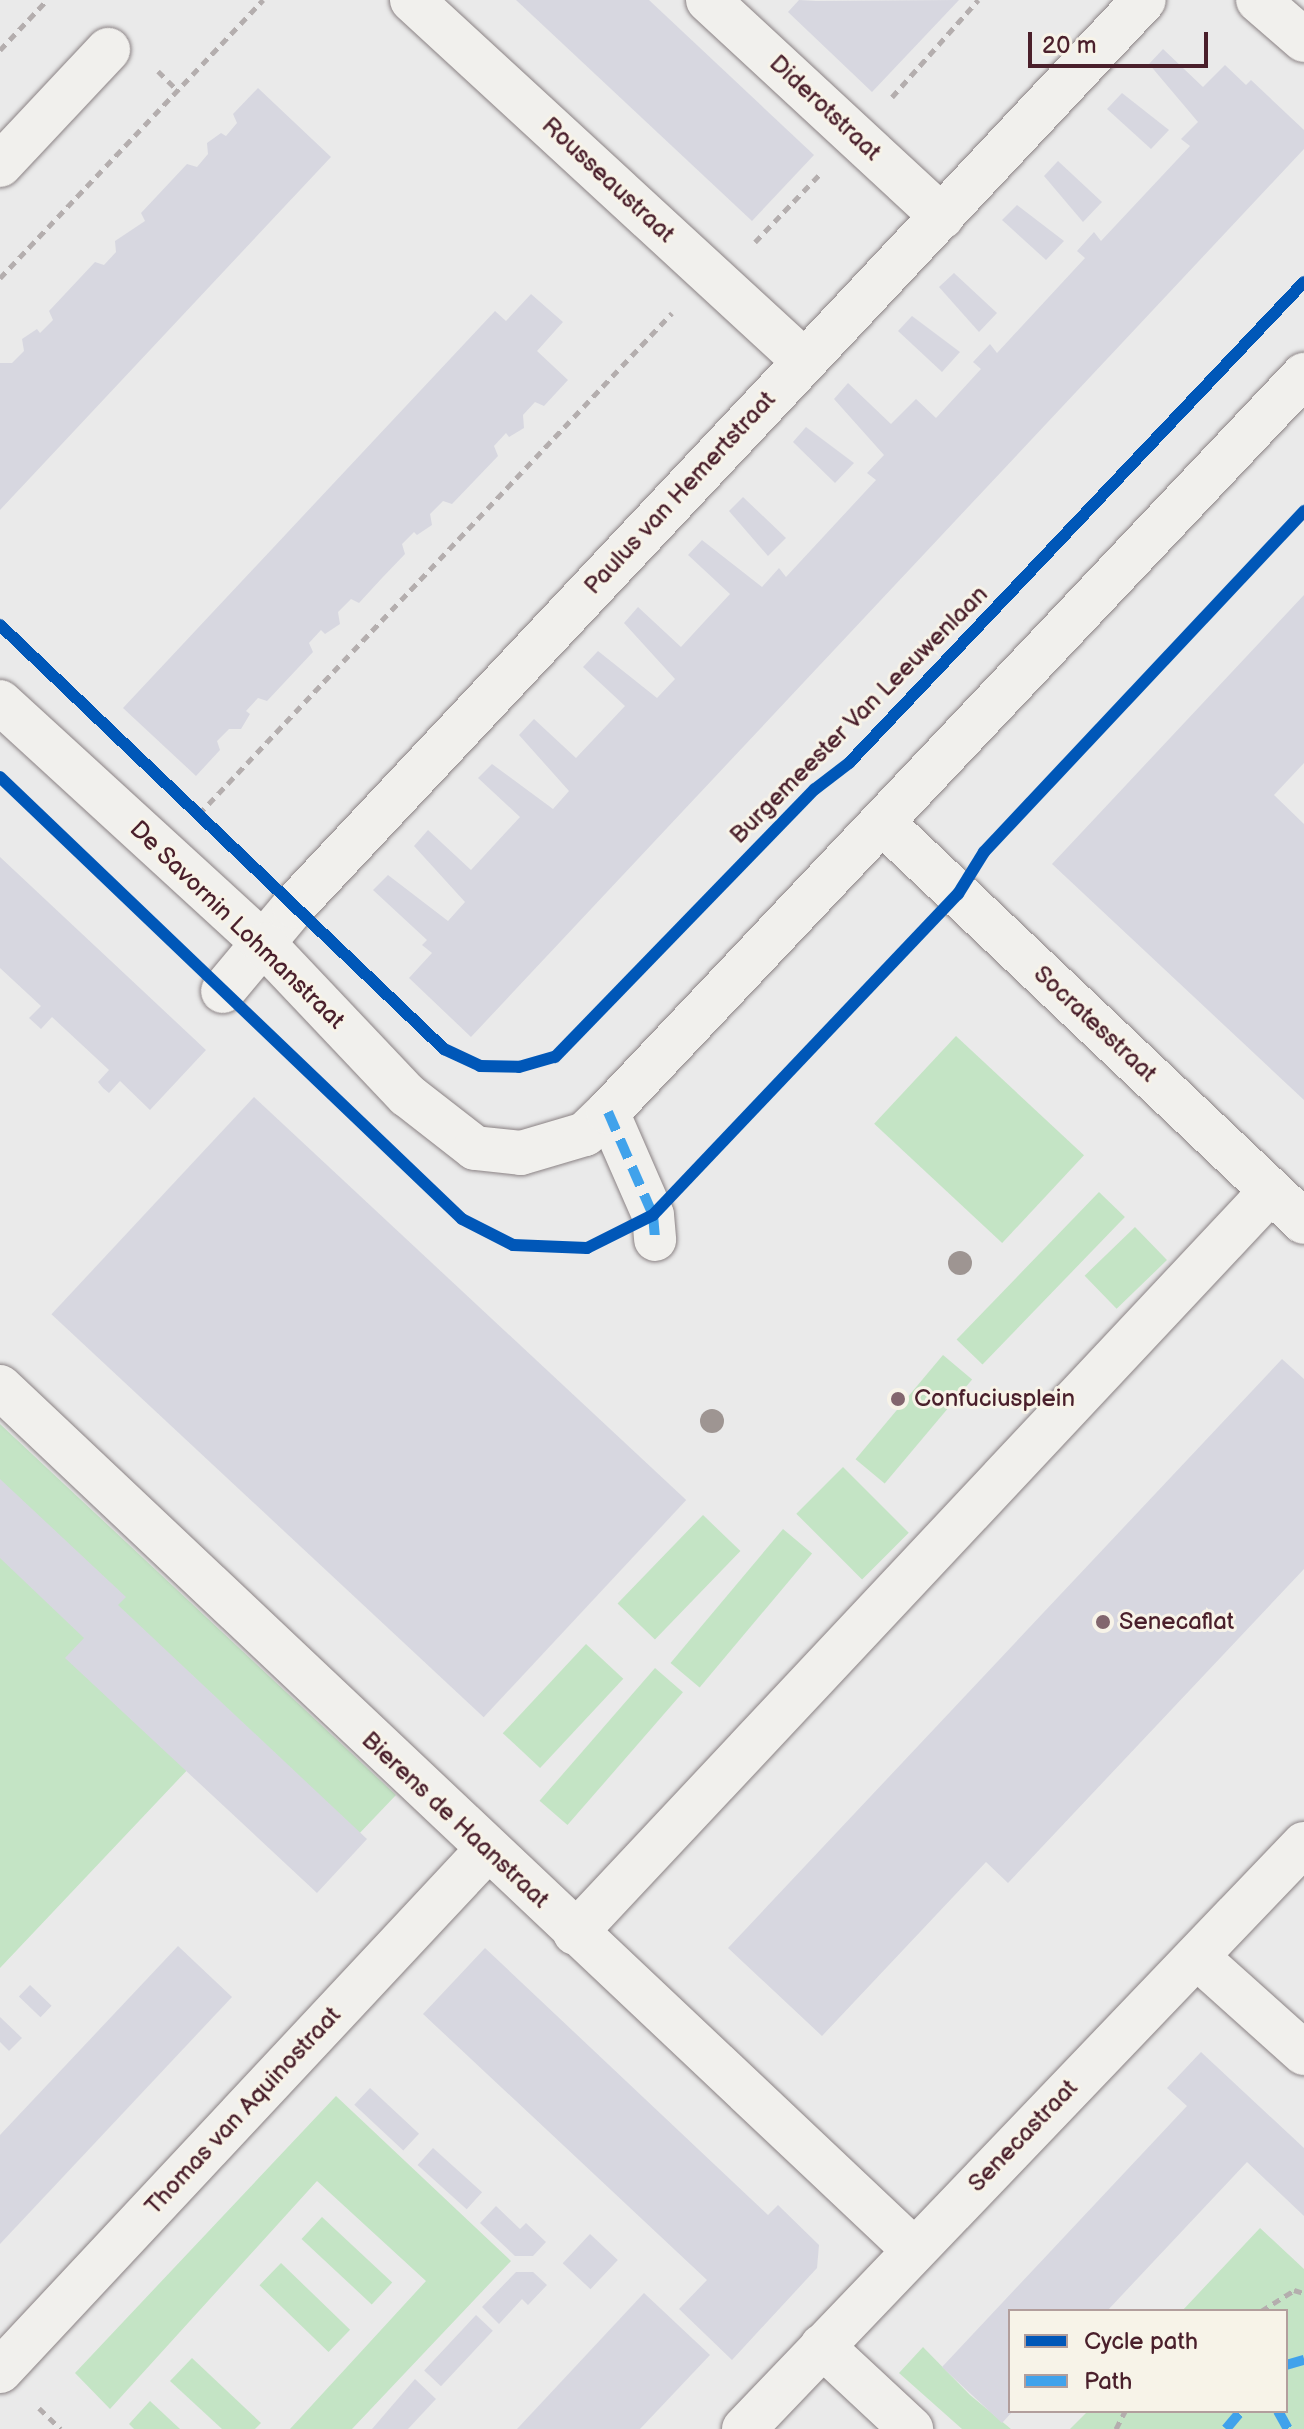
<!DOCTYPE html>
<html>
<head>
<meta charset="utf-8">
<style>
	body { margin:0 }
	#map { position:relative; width:1304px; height:2429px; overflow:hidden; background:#eaeaea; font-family:"Balsamiq Sans",sans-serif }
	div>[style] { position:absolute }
	.green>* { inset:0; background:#c4e4c5; transform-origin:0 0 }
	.building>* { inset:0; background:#d7d7e0; transform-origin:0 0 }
	.path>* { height:5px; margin-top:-2.5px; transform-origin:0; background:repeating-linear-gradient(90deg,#b4aeae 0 8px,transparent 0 14px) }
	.roads { filter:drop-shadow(0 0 2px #8a8284) drop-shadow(0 0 2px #8a8284) }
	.pedestrian>* { height:42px; margin:-21px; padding:0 21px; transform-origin:21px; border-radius:21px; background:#f1f0ed }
	.minor>* { height:44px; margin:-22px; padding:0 22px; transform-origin:22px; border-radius:22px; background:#f1f0ed }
	.tertiary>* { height:44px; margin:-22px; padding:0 22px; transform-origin:22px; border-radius:22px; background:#f1f0ed }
	.quiet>* { height:10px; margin-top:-5px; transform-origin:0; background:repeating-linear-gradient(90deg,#40a2eb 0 20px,transparent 0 30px) }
	.cycleway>* { height:12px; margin:-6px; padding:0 6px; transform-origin:6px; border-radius:6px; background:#0057b8 }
	.trees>* { width:24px; height:24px; margin:-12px; border-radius:50%; background:#9e9592 }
	.dots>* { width:22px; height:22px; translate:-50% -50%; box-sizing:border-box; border:4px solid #f7f3e8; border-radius:50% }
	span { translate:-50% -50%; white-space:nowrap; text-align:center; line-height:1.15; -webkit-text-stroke:6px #f7f3e8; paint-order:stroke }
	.street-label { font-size:24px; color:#4a1f2b }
	.poi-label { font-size:24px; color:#4a1f2b }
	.left { translate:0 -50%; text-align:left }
	.legend { position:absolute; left:1008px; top:2309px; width:280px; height:104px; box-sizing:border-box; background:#f7f3e8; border:2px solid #b29e9c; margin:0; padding:10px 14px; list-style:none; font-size:24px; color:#4a1f2b }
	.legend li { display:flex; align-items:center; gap:16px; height:40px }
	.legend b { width:40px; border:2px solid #b29e9c }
	.scale { position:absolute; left:1028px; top:32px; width:180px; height:36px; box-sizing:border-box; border:4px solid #4a1f2b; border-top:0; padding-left:10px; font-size:24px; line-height:28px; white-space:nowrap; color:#4a1f2b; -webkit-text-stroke:6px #f7f3e8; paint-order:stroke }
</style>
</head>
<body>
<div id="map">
	<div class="green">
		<div style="left:956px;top:1036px;width:175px;height:120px;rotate:43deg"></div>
		<div style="left:1099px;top:1192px;width:36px;height:205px;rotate:44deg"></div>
		<div style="left:1135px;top:1227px;width:46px;height:70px;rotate:46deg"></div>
		<div style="left:943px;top:1355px;width:38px;height:136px;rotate:40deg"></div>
		<div style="clip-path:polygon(0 1424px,396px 1795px,315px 1880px,192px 1765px,0 1968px)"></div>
		<div style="left:843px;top:1467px;width:93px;height:66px;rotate:45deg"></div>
		<div style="left:703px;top:1515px;width:52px;height:123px;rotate:44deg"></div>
		<div style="left:783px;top:1529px;width:38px;height:175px;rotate:40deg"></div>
		<div style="left:586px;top:1644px;width:51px;height:122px;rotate:43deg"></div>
		<div style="left:655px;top:1668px;width:37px;height:176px;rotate:41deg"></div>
		<div style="clip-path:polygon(336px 2096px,511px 2261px,352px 2429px,290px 2429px,426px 2281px,317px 2181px,110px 2409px,75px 2373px)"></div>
		<div style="left:322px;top:2217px;width:96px;height:30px;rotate:43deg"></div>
		<div style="clip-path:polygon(1260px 2228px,1304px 2269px,1304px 2429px,1070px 2429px,1088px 2411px,1286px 2411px,1286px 2311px,1182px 2311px)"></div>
		<div style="left:281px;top:2263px;width:96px;height:31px;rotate:44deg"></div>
		<div style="clip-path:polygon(923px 2347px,970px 2395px,1011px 2429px,962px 2429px,899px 2373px)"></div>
		<div style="clip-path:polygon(192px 2358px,261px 2423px,255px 2429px,222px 2429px,170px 2381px)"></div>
		<div style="clip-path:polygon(150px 2401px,180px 2429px,134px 2429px,129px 2424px)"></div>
	</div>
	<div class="building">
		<div style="clip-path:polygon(516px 0,649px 0,814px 155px,752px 221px)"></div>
		<div style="clip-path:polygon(799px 0,816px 1px,959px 0,872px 92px,788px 12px)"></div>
		<div style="clip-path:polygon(1163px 49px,1203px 87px,1225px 65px,1246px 85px,1251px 80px,1304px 130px,1304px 149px,471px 1037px,409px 978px,432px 953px,422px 945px,427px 940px,373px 890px,388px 875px,448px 921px,465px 902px,414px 846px,428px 830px,471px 870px,520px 817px,478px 778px,492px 764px,553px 809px,569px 791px,519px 735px,534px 719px,576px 758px,625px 706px,583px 667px,598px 651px,657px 698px,675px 679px,624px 623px,638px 607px,681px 647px,704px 622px,730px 594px,688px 555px,702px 540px,762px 587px,779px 568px,786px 577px,876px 480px,867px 473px,884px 455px,834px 399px,848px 383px,891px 424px,916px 399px,936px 418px,981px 369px,973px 362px,990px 344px,997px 353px,1085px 258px,1077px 251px,1094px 232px,1101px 241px,1190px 146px,1181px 139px,1198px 122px,1149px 64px)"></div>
		<div style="clip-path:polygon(258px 88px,331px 157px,0 510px,0 363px,12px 363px,24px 351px,22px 339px,37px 329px,40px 333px,53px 320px,49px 311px,95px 262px,104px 265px,116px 252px,115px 241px,145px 221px,141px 213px,187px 164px,197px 167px,208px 154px,207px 143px,221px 133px,226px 136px,237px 123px,233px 114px)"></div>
		<div style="clip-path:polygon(1122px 93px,1169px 130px,1151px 149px,1107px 109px)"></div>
		<div style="clip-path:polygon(1058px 161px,1102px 202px,1083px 222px,1044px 176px)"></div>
		<div style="clip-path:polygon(1017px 205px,1064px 241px,1046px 260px,1002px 220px)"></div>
		<div style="clip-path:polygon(954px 273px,997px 313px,979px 332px,939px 287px)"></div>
		<div style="clip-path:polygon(531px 294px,563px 322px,537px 351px,568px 380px,544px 406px,535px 402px,523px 415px,524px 428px,509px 437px,506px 433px,494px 446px,498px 456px,452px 504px,443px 501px,430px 514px,432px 525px,417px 535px,414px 532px,402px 544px,405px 554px,382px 578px,359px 603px,351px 599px,338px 612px,340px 624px,325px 634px,321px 630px,309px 643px,313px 652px,267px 701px,258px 698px,246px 711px,250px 714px,241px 729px,229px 729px,217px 741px,220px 750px,196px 776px,123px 708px,495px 311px,506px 321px)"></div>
		<div style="clip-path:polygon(912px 316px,960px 352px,942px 372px,898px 331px)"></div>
		<div style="clip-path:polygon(806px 427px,854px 463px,835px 483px,793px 442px)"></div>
		<div style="clip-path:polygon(743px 497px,786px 538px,768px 556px,729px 511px)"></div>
		<div style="clip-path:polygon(1304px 595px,1304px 763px,1274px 795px,1304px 824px,1304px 1100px,1052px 864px)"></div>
		<div style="clip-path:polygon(0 857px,206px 1050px,150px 1110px,120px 1081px,109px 1093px,103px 1088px,98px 1082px,109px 1070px,52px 1017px,41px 1029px,29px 1018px,41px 1006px,0 968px)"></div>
		<div style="left:254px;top:1097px;width:591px;height:297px;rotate:43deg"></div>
		<div style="clip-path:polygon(1282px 1359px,1304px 1379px,1304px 1569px,1008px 1883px,986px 1862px,822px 2036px,728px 1948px)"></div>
		<div style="clip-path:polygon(0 1479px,126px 1597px,118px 1605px,367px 1839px,317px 1893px,65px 1658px,84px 1638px,0 1558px)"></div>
		<div style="clip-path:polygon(178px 1946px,232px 1997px,0 2244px,0 2135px)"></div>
		<div style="clip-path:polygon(485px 1948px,768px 2215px,778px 2205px,819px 2245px,817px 2268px,732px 2360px,679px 2309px,707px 2280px,423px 2014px)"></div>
		<div style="left:30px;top:1985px;width:30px;height:16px;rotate:44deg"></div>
		<div style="clip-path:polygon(0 2017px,22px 2038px,9px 2051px,0 2042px)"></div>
		<div style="clip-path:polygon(1201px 2052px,1304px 2148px,1304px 2216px,1247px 2162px,1107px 2311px,1010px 2311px,1013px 2411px,1002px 2423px,942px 2367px,1187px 2106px,1167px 2088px)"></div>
		<div style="left:370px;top:2088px;width:67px;height:23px;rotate:43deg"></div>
		<div style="left:433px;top:2148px;width:66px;height:23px;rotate:42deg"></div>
		<div style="clip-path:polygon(496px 2206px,520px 2229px,526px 2223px,546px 2242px,533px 2256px,515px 2256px,480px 2223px)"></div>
		<div style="left:590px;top:2234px;width:38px;height:40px;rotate:43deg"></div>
		<div style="clip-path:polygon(516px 2272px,533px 2272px,547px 2285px,528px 2305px,522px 2299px,499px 2324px,482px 2307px)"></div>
		<div style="clip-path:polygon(644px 2293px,710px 2355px,640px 2429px,517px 2429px)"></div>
		<div style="left:476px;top:2315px;width:23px;height:76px;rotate:43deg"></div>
		<div style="clip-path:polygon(415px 2379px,436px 2399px,408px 2429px,372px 2429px)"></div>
	</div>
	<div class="path">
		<div style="left:0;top:50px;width:69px;rotate:-46.8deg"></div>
		<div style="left:158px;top:71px;width:27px;rotate:45deg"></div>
		<div style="left:892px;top:97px;width:130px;rotate:-48.4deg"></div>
		<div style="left:755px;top:242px;width:94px;rotate:-46.3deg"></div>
		<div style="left:0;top:278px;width:383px;rotate:-46.6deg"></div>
		<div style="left:199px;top:814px;width:689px;rotate:-46.65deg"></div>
		<div style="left:1261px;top:2311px;width:39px;rotate:-32deg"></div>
		<div style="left:1294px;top:2290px;width:10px;rotate:17deg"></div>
		<div style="left:39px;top:2408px;width:30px;rotate:44deg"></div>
		<div style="left:1116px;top:2429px;width:20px;rotate:-63deg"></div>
	</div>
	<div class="roads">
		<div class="pedestrian">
			<div style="left:608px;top:1112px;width:112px;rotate:66.4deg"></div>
			<div style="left:653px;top:1215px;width:25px;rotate:85deg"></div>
		</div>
		<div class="minor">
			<div style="left:412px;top:0;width:533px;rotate:42.64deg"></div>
			<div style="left:708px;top:0;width:319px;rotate:42.8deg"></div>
			<div style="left:1258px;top:0;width:61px;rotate:41deg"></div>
			<div style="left:0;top:165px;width:158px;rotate:-46.8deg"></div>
			<div style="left:885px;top:825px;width:577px;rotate:43.46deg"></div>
			<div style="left:223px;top:991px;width:111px;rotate:-50.1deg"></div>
			<div style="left:294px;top:906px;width:1242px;rotate:-46.83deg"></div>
			<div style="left:0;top:1387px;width:1256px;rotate:43.35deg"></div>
			<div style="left:575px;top:1933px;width:1017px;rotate:-46.83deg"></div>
			<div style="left:1197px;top:1957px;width:144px;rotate:41.9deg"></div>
			<div style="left:822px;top:2346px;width:122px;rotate:43deg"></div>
			<div style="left:0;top:2371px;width:713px;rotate:-46.93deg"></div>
			<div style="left:744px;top:2429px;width:810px;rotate:-46.25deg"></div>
		</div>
		<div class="tertiary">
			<div style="left:0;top:702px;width:360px;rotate:42.5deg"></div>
			<div style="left:265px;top:945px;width:207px;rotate:46.6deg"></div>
			<div style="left:407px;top:1095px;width:86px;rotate:37.9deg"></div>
			<div style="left:475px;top:1148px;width:46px;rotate:6.2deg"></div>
			<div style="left:521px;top:1153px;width:67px;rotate:-16.5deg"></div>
			<div style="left:585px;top:1134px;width:32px;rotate:-44deg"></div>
			<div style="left:608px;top:1112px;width:1014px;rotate:-46.64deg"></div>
		</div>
	</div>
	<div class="quiet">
		<div style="left:608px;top:1112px;width:112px;rotate:66.4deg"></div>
		<div style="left:653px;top:1215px;width:25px;rotate:85deg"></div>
		<div style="left:1286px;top:2365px;width:19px;rotate:-16deg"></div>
		<div style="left:1278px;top:2411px;width:21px;rotate:61deg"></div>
		<div style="left:1226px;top:2429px;width:23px;rotate:-50deg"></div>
	</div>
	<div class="cycleway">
		<div style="left:0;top:625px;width:614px;rotate:43.68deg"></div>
		<div style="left:444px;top:1049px;width:40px;rotate:25deg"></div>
		<div style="left:480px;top:1066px;width:39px;rotate:1deg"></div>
		<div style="left:519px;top:1067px;width:37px;rotate:-16deg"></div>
		<div style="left:555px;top:1057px;width:373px;rotate:-45.9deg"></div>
		<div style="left:815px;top:789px;width:43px;rotate:-37.4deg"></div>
		<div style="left:849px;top:763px;width:662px;rotate:-46.59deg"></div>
		<div style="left:0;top:777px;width:639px;rotate:43.73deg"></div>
		<div style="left:462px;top:1219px;width:57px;rotate:27deg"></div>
		<div style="left:513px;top:1245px;width:74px;rotate:2.3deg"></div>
		<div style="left:587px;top:1248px;width:74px;rotate:-26.6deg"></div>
		<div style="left:653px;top:1215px;width:443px;rotate:-46.5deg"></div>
		<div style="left:958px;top:894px;width:49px;rotate:-58.2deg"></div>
		<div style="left:984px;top:852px;width:468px;rotate:-46.8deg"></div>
	</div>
	<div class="trees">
		<div style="left:960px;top:1263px"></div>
		<div style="left:712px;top:1421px"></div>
	</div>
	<div class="dots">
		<div style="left:898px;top:1399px;background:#82666e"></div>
		<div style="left:1103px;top:1622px;background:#82666e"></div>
	</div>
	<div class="street-label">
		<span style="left:825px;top:108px;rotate:43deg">Diderotstraat</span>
		<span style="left:608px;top:180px;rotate:43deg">Rousseaustraat</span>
		<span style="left:680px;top:493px;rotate:-47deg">Paulus van Hemertstraat</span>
		<span style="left:859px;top:715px;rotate:-45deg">Burgemeester Van Leeuwenlaan</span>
		<span style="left:237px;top:925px;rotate:44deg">De Savornin Lohmanstraat</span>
		<span style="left:1095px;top:1024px;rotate:43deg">Socratesstraat</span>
		<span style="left:455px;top:1820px;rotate:43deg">Bierens de Haanstraat</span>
		<span style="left:243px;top:2111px;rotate:-47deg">Thomas van Aquinostraat</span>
		<span style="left:1023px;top:2136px;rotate:-46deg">Senecastraat</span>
	</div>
	<div class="poi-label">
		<span class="left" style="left:914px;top:1399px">Confuciusplein</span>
		<span class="left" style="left:1119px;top:1622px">Senecaflat</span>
	</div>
	<ul class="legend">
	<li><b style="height:10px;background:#0057b8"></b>Cycle path</li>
	<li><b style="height:10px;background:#40a2eb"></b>Path</li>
	</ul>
	<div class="scale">20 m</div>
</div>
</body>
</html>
